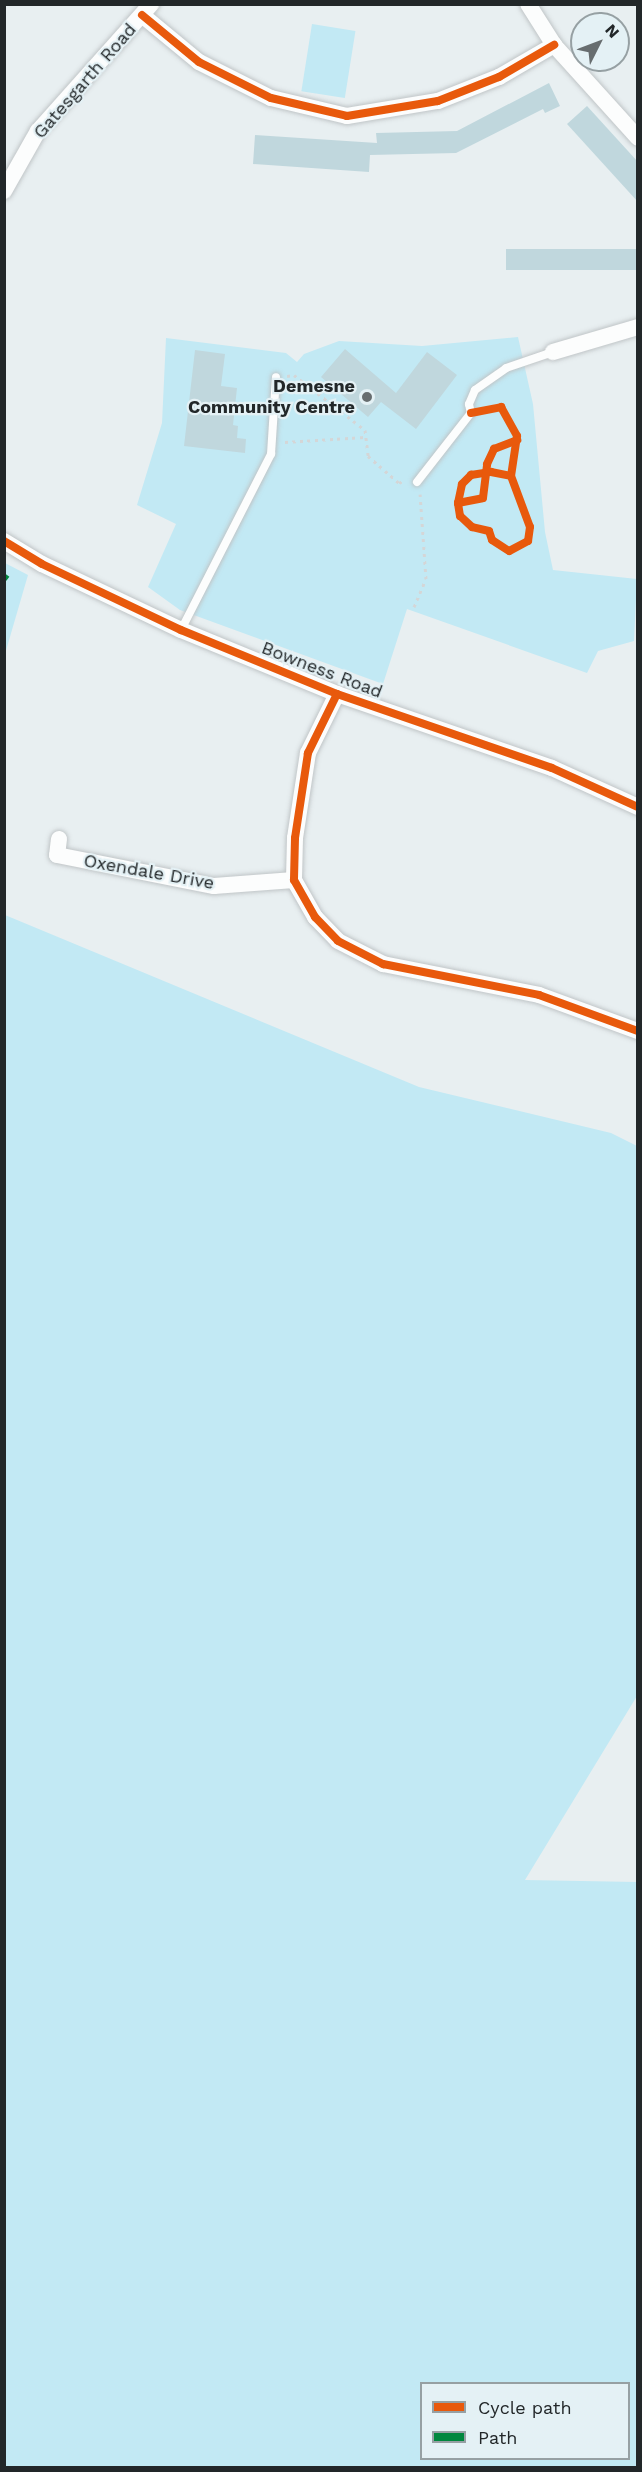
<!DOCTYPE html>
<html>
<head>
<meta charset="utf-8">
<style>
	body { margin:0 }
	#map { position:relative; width:642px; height:2472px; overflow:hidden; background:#e8eff1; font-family:"Work Sans",sans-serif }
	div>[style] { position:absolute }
	.green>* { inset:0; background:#c2e9f4; transform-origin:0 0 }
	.building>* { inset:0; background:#c0d7dd; transform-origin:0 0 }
	.path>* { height:3px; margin-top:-1.5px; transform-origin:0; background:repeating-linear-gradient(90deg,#d4d6d7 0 3px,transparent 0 7.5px) }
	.roads { filter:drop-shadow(0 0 2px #c0c5c7) drop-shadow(0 0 2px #c0c5c7) }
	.lane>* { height:8px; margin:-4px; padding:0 4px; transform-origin:4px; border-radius:4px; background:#fcfdfd }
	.street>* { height:16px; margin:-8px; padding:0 8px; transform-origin:8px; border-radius:8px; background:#fcfdfd }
	.quiet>* { height:6px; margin-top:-3px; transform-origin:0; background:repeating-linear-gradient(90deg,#00873e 0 12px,transparent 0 18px) }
	.cycleway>* { height:8px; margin:-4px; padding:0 4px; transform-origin:4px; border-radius:4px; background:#e8590c }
	.dots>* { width:16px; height:16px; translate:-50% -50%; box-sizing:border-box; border:3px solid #e4f1f5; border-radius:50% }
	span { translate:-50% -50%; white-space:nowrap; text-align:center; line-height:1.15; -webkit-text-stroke:4.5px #e4f1f5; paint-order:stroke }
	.street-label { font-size:18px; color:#222729 }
	.poi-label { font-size:18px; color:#222729; font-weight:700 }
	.right { translate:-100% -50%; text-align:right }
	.frame { position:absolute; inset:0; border:6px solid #222729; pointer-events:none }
	.legend { position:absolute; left:420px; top:2382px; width:210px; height:78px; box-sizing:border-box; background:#e4f1f5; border:2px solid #96a0a3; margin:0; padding:8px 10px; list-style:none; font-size:18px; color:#222729 }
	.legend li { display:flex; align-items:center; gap:12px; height:30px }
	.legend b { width:30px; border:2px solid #96a0a3 }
	.north { position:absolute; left:570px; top:12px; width:60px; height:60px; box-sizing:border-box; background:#e4f1f5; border:2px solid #96a0a3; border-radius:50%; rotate:48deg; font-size:16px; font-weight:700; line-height:24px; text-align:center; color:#222729 }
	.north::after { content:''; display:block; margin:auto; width:21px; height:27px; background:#676d6f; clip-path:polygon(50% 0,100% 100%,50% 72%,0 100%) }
</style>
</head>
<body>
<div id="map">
	<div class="green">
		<div style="left:312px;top:24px;width:44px;height:68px;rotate:9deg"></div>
		<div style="clip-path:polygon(518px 337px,533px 404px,545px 532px,553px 570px,637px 579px,634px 641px,598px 651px,587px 673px,407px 609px,383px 684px,180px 610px,148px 587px,176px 524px,137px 505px,162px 423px,166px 338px,286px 353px,297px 362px,304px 354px,339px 341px,422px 346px)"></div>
		<div style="clip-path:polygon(5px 563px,28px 575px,5px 654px)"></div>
		<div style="clip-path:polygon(evenodd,5px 915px,419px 1087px,611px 1133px,637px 1146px,637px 1696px,525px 1880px,637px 1882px,637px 2467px,5px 2467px,5px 915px,422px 2384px,628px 2384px,628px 2458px,422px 2458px,422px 2384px)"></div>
	</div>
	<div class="building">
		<div style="clip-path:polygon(549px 83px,560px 106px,545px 113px,543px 109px,456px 153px,370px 155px,369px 172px,253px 164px,255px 135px,377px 143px,376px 133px,457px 131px)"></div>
		<div style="clip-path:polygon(587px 106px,638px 162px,638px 202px,567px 124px)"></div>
		<div style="left:638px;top:249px;width:21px;height:132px;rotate:90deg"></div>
		<div style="clip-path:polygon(345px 349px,396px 393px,427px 352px,457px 375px,416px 429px,381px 402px,368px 417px,321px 377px)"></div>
		<div style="clip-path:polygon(195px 350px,225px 354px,221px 386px,237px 388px,233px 425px,238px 426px,237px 438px,246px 439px,245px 453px,184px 446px)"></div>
	</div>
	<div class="path">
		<div style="left:287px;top:376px;width:7px;rotate:-8deg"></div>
		<div style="left:294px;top:375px;width:90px;rotate:37.8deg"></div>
		<div style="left:365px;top:430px;width:26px;rotate:83deg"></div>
		<div style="left:368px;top:456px;width:41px;rotate:41.1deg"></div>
		<div style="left:399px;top:483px;width:7px;rotate:-27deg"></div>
		<div style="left:285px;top:442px;width:80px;rotate:-3.6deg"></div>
		<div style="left:414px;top:607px;width:30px;rotate:-67deg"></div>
		<div style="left:426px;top:579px;width:85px;rotate:-94deg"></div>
	</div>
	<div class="roads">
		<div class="lane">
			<div style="left:417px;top:482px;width:88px;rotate:-52deg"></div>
			<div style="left:471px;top:413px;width:9px;rotate:-103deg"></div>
			<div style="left:469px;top:404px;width:15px;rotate:-67deg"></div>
			<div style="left:475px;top:390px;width:38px;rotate:-35deg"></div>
			<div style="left:506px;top:368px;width:50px;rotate:-18.8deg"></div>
			<div style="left:181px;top:630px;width:198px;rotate:-62.9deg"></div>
			<div style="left:271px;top:454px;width:77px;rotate:-86.3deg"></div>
		</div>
		<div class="street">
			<div style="left:528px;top:4px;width:49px;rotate:57.6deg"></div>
			<div style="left:554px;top:45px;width:125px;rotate:47.9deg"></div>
			<div style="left:142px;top:15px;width:74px;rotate:39.5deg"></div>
			<div style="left:199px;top:62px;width:80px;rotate:26.6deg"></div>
			<div style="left:271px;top:98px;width:78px;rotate:13.3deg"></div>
			<div style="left:347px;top:116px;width:92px;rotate:-9.4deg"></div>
			<div style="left:438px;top:101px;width:66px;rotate:-21.5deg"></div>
			<div style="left:499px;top:77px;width:64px;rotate:-30.2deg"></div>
			<div style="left:4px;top:191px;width:69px;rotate:-60.5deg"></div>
			<div style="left:38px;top:131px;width:170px;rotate:-48.3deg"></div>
			<div style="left:553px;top:352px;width:89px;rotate:-16.4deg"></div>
			<div style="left:4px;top:541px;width:44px;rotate:31.2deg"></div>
			<div style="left:42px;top:564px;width:154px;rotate:25.4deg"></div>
			<div style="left:181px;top:630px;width:169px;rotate:22.3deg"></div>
			<div style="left:337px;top:694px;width:227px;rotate:19deg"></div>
			<div style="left:552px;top:768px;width:94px;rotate:24.4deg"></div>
			<div style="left:337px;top:694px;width:66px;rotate:116.2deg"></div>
			<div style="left:308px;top:753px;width:86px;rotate:98.7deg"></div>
			<div style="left:295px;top:838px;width:42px;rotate:91.4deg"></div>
			<div style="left:294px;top:880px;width:43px;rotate:60.4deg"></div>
			<div style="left:315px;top:917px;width:33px;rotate:46deg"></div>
			<div style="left:338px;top:941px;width:51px;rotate:27.1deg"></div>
			<div style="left:383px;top:964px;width:159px;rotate:11.2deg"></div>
			<div style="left:539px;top:995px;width:105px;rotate:20deg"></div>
			<div style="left:59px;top:839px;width:16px;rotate:97deg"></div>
			<div style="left:57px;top:855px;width:160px;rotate:11.2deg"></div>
			<div style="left:214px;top:886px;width:80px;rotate:-4.3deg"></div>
		</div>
	</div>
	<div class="quiet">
		<div style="left:4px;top:579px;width:5px;rotate:-53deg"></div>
	</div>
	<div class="cycleway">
		<div style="left:142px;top:15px;width:74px;rotate:39.5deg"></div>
		<div style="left:199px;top:62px;width:80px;rotate:26.6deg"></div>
		<div style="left:271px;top:98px;width:78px;rotate:13.3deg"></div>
		<div style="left:347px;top:116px;width:92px;rotate:-9.4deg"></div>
		<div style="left:438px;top:101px;width:66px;rotate:-21.5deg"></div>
		<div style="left:499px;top:77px;width:64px;rotate:-30.2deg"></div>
		<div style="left:471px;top:413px;width:31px;rotate:-11deg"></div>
		<div style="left:501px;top:407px;width:33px;rotate:61deg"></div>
		<div style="left:517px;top:436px;width:40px;rotate:98.5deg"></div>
		<div style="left:511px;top:476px;width:54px;rotate:69.6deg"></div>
		<div style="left:530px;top:527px;width:14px;rotate:98deg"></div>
		<div style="left:528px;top:541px;width:21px;rotate:152deg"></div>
		<div style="left:509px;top:551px;width:20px;rotate:-147deg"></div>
		<div style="left:492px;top:540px;width:9px;rotate:-108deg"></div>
		<div style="left:489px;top:531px;width:17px;rotate:-167deg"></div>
		<div style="left:472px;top:527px;width:16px;rotate:-137deg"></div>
		<div style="left:460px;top:516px;width:13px;rotate:-99deg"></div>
		<div style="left:458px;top:503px;width:19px;rotate:-78deg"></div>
		<div style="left:462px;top:484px;width:13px;rotate:-45deg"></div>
		<div style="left:471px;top:475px;width:20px;rotate:-9deg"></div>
		<div style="left:491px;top:472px;width:20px;rotate:11deg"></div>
		<div style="left:458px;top:503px;width:25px;rotate:-11deg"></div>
		<div style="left:483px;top:498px;width:34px;rotate:-83deg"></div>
		<div style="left:487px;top:464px;width:17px;rotate:-65deg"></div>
		<div style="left:494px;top:449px;width:25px;rotate:-21deg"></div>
		<div style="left:4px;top:541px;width:44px;rotate:31.2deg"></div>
		<div style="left:42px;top:564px;width:154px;rotate:25.4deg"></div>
		<div style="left:181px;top:630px;width:169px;rotate:22.3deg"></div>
		<div style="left:337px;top:694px;width:227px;rotate:19deg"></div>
		<div style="left:552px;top:768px;width:94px;rotate:24.4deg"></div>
		<div style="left:337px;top:694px;width:66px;rotate:116.2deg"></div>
		<div style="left:308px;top:753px;width:86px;rotate:98.7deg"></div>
		<div style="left:295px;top:838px;width:42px;rotate:91.4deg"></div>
		<div style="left:294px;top:880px;width:43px;rotate:60.4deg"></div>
		<div style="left:315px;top:917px;width:33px;rotate:46deg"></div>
		<div style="left:338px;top:941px;width:51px;rotate:27.1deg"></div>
		<div style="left:383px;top:964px;width:159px;rotate:11.2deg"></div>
		<div style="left:539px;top:995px;width:105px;rotate:20deg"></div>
	</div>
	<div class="dots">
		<div style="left:367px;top:397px;background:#676d6f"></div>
	</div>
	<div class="street-label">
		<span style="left:85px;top:81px;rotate:-49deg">Gatesgarth Road</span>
		<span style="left:322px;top:670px;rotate:21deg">Bowness Road</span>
		<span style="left:149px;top:872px;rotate:10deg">Oxendale Drive</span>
	</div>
	<div class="poi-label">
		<span class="right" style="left:355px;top:397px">Demesne<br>Community Centre</span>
	</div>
	<div class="frame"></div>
	<ul class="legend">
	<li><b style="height:8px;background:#e8590c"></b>Cycle path</li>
	<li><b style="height:8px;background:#00873e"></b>Path</li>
	</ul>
	<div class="north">N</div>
</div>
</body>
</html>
